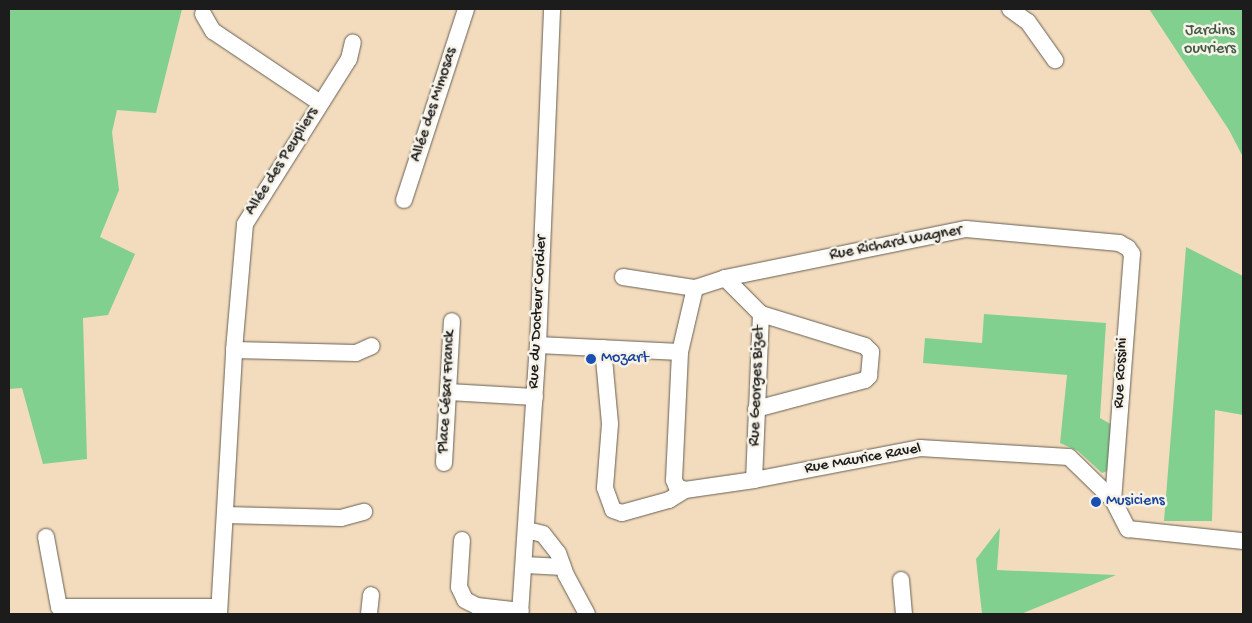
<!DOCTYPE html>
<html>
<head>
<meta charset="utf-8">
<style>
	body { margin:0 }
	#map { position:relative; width:1252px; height:623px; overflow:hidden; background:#f3dcbd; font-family:"Gochi Hand",sans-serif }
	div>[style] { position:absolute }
	.green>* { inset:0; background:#82d090 }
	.roads { filter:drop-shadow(0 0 1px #675f54) drop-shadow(0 0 1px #675f54) }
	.minor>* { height:16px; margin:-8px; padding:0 8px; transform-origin:8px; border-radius:8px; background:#fff }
	.dots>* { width:14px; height:14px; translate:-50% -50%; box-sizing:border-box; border:2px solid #f7f3e8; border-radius:50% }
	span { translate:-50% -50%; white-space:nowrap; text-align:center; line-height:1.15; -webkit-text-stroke:5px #f7f3e8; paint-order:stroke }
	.park-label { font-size:16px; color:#405b45 }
	.street-label { font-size:16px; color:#1c1c1c }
	.transit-label { font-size:16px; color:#164399 }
	.left { translate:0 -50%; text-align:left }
	.frame { position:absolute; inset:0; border:10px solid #1c1c1c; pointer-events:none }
</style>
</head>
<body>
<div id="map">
	<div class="green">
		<div style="clip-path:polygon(9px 9px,182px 9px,156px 113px,117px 110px,112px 132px,119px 190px,100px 237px,135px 254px,108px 315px,83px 318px,87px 459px,43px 464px,22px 388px,9px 389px)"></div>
		<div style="clip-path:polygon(1149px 9px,1243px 9px,1243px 157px,1229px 130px)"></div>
		<div style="clip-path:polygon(1186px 247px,1243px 276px,1243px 415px,1215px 410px,1212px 521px,1164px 521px)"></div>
		<div style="clip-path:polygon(984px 314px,1106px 323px,1100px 418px,1114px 426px,1110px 470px,1102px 473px,1078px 451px,1060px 443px,1067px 375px,923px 363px,925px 338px,982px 343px)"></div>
		<div style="clip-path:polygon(1000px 528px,997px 570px,1116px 575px,1021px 614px,982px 614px,976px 559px)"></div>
	</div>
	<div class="roads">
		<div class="minor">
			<div style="left:1010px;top:9px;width:22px;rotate:36deg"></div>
			<div style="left:1028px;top:22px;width:47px;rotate:54.6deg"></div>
			<div style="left:203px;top:14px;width:20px;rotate:60deg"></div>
			<div style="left:213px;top:31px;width:129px;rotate:33.9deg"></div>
			<div style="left:404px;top:200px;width:201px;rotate:-72deg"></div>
			<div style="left:623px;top:277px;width:73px;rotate:8.7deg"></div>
			<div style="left:725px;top:278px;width:51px;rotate:45deg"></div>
			<div style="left:761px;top:314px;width:166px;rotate:92.4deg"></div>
			<div style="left:695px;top:288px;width:32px;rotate:-18deg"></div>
			<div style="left:725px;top:278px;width:246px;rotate:-11.5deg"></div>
			<div style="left:966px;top:229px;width:154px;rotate:5.2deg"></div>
			<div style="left:1119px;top:243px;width:10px;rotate:29deg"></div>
			<div style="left:1128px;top:248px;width:7px;rotate:56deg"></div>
			<div style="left:1132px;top:254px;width:247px;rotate:94.4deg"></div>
			<div style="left:538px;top:345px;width:142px;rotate:2.8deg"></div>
			<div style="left:603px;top:348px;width:76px;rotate:84.7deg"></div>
			<div style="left:610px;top:424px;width:64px;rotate:94.5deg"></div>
			<div style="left:605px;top:488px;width:23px;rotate:70deg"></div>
			<div style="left:613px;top:510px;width:9px;rotate:18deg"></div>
			<div style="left:622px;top:513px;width:49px;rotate:-15.5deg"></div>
			<div style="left:669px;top:500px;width:19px;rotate:-32deg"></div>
			<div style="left:685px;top:490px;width:70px;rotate:-8.2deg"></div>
			<div style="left:754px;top:480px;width:169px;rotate:-10.9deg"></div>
			<div style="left:920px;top:448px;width:149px;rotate:3.5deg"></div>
			<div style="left:1069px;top:457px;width:62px;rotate:44.3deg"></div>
			<div style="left:1113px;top:500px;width:33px;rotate:63deg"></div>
			<div style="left:1128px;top:529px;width:116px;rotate:6deg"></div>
			<div style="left:234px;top:350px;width:122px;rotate:1.4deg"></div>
			<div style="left:356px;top:353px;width:17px;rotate:-24deg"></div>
			<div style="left:448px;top:392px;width:87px;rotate:3.3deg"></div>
			<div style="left:756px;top:409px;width:113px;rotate:-14.9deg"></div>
			<div style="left:865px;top:380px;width:6px;rotate:-45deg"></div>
			<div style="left:869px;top:376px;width:24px;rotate:-85deg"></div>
			<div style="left:871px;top:352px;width:8px;rotate:-135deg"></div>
			<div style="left:865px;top:346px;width:109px;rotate:-162.9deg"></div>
			<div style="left:444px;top:463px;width:142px;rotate:-86.8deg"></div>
			<div style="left:685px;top:490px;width:9px;rotate:-159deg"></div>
			<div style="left:677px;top:487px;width:8px;rotate:-113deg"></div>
			<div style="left:674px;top:480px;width:128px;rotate:-87.3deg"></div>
			<div style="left:680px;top:352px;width:66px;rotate:-76.8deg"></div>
			<div style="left:225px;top:515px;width:116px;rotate:1.5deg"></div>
			<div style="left:341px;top:518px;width:24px;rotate:-15deg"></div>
			<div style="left:527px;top:530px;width:16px;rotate:14deg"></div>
			<div style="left:543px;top:534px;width:24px;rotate:52deg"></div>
			<div style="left:558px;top:553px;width:23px;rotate:70deg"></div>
			<div style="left:566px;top:575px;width:44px;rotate:61.7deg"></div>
			<div style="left:46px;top:537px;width:71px;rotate:79.5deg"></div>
			<div style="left:59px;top:607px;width:160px"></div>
			<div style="left:462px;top:540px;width:47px;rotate:93.7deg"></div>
			<div style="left:459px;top:587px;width:14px;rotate:65deg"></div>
			<div style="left:465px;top:600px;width:13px;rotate:27deg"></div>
			<div style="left:477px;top:606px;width:44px;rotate:6.5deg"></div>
			<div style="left:525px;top:565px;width:38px;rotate:3deg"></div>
			<div style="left:901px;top:580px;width:34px;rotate:85deg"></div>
			<div style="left:219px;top:614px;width:264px;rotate:-86.7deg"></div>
			<div style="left:234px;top:350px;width:126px;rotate:-85deg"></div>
			<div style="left:245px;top:224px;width:195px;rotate:-57.8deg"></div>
			<div style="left:349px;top:59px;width:17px;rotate:-77deg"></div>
			<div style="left:369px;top:614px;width:19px;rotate:-84deg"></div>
			<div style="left:520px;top:614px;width:270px;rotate:-86.2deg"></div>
			<div style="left:538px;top:345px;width:336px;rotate:-87.6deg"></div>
		</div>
	</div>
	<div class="dots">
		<div style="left:591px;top:359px;background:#1a4fb4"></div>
		<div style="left:1096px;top:502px;background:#1a4fb4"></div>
	</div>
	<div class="park-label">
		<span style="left:1210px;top:41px">Jardins<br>ouvriers</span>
	</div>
	<div class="street-label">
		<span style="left:435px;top:105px;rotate:-72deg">Allée des Mimosas</span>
		<span style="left:283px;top:162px;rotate:-58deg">Allée des Peupliers</span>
		<span style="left:896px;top:244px;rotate:-11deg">Rue Richard Wagner</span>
		<span style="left:539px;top:312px;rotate:-87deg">Rue du Docteur Cordier</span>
		<span style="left:1122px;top:373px;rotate:-87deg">Rue Rossini</span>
		<span style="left:758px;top:386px;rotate:-88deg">Rue Georges Bizet</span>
		<span style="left:448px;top:392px;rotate:-87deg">Place César Franck</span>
		<span style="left:863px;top:460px;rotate:-10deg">Rue Maurice Ravel</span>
	</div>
	<div class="transit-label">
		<span class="left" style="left:601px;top:359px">Mozart</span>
		<span class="left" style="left:1106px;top:502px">Musiciens</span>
	</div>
	<div class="frame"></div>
</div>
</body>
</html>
